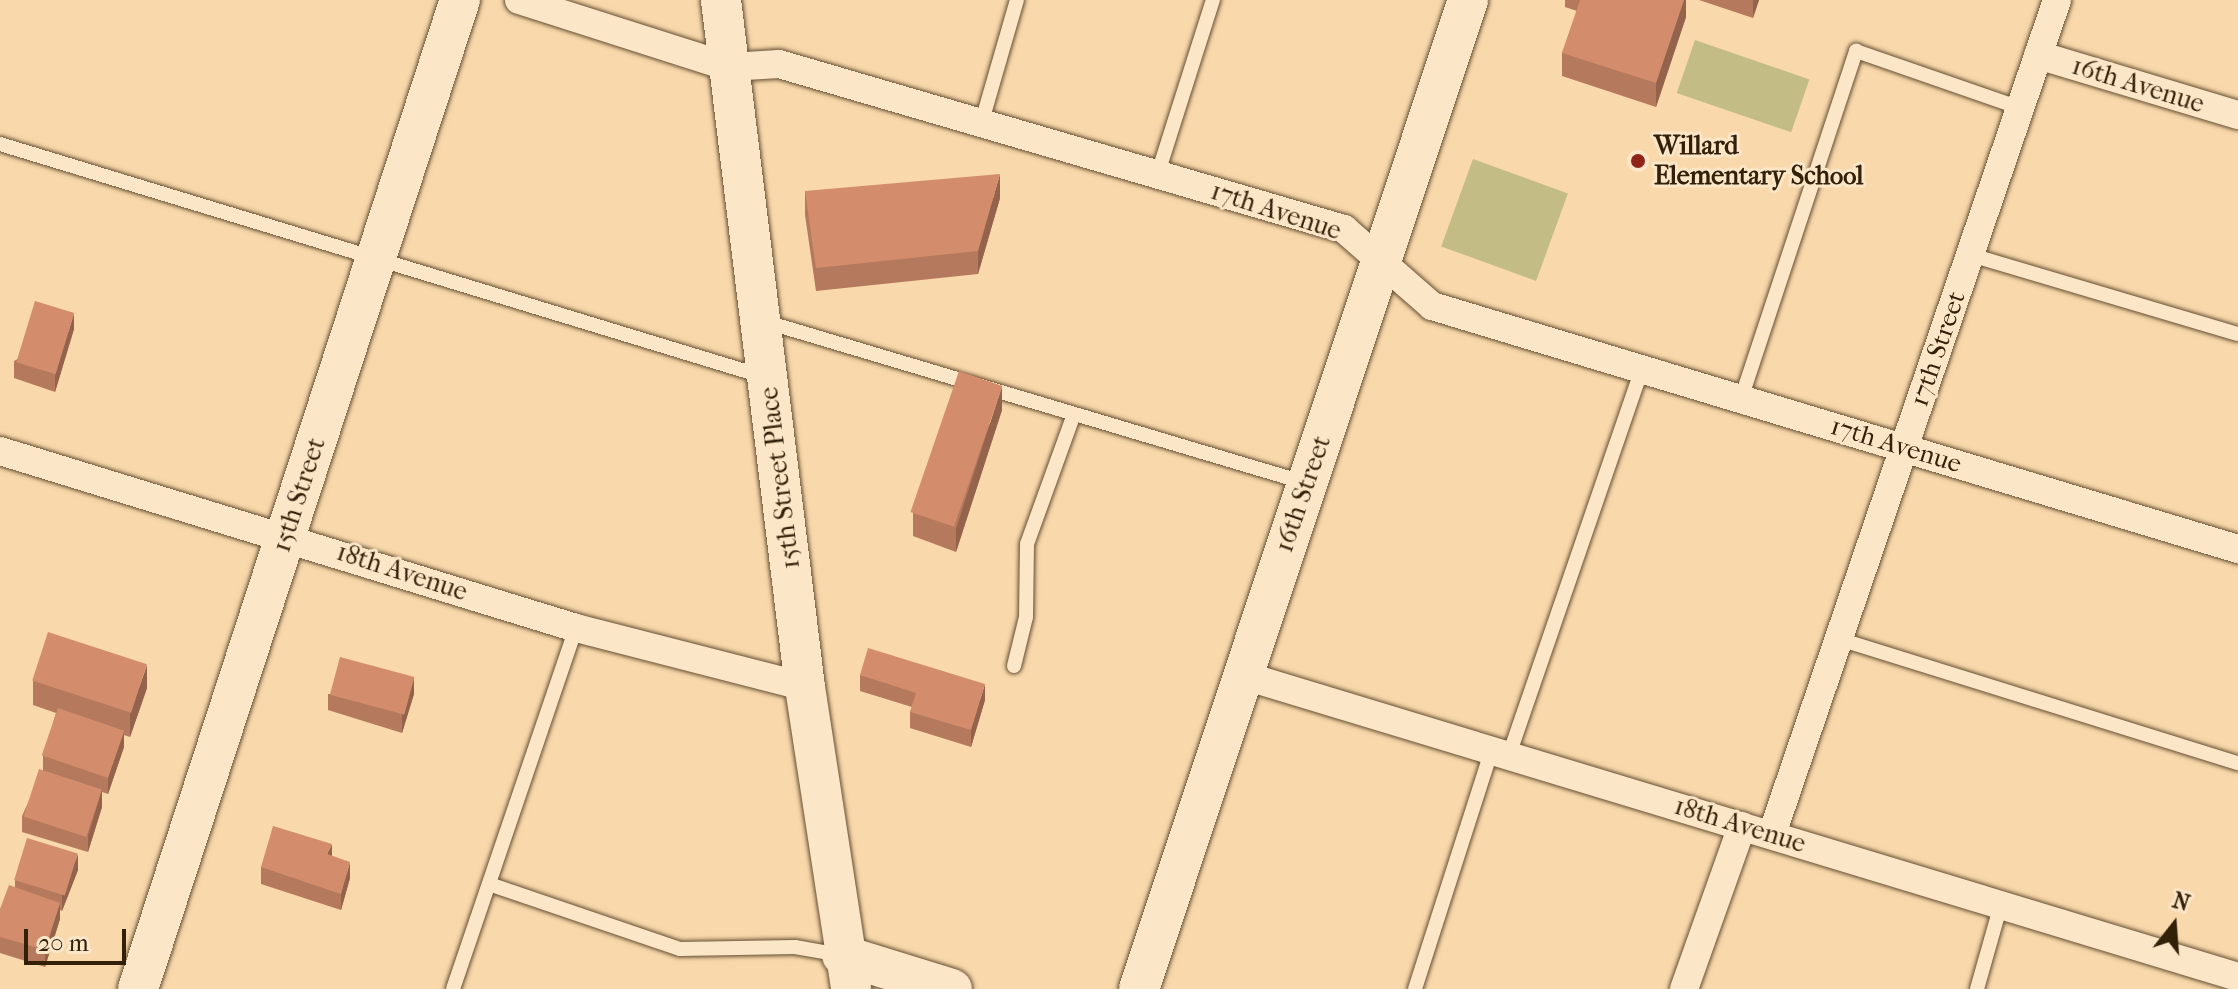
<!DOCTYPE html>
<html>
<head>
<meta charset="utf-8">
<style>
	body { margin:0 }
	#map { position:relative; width:2238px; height:989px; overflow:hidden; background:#f9d8ab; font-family:"IM FELL French Canon",serif }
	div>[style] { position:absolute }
	.green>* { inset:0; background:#c3bd85; transform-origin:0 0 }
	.roads { filter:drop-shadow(0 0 2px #644e31) drop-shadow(0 0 2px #644e31) }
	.lane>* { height:14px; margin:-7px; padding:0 7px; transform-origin:7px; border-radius:7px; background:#fbe6c8 }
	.street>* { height:28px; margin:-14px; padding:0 14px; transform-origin:14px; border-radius:14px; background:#fbe6c8 }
	.secondary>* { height:40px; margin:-20px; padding:0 20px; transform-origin:20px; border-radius:20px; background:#fbe6c8 }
	.wall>* { inset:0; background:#b5795d }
	.shaded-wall>* { inset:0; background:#94634c }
	.building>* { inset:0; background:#d38d6c; transform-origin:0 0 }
	.dots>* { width:22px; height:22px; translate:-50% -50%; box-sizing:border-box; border:4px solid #fbe6c8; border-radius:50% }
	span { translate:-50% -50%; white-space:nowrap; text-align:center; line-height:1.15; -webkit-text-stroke:6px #fbe6c8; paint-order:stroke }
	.street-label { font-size:26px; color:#332008 }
	.poi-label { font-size:26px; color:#332008; font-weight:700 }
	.left { translate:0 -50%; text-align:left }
	.north { position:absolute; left:2134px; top:885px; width:80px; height:80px; -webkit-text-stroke:6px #fbe6c8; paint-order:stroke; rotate:17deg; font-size:22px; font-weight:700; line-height:32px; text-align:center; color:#332008 }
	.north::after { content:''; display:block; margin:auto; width:28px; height:36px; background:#332008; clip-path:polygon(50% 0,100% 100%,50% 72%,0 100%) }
	.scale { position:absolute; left:24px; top:929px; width:102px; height:36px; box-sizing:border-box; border:4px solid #332008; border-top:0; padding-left:10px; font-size:24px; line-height:28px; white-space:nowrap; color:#332008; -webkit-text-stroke:6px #fbe6c8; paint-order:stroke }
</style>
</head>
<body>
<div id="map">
	<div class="green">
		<div style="left:1695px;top:40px;width:121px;height:56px;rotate:19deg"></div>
		<div style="left:1473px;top:159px;width:101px;height:93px;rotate:20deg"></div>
	</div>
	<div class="roads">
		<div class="lane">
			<div style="left:982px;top:121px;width:126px;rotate:-73.9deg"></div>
			<div style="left:0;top:144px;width:800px;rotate:16.94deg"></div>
			<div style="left:1158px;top:173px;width:182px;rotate:-72.4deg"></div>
			<div style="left:1971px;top:255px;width:278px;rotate:16.5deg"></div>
			<div style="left:763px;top:321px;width:567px;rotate:16.61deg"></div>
			<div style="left:1741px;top:399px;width:367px;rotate:-71.7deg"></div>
			<div style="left:1856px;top:51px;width:175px;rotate:19.1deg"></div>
			<div style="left:1839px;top:639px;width:418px;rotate:17.3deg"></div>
			<div style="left:1014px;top:666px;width:50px;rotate:-76.2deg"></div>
			<div style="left:1026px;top:617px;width:73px;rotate:-89.2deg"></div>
			<div style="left:1027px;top:544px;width:138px;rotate:-70.1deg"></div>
			<div style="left:1509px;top:755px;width:408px;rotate:-71deg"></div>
			<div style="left:489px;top:884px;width:202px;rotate:18.8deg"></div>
			<div style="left:680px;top:949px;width:115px;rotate:-1deg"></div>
			<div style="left:795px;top:947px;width:47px;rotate:9.9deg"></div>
			<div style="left:453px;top:989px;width:381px;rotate:-71.2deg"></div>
			<div style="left:1415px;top:989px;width:252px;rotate:-72.2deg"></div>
			<div style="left:1977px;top:989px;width:88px;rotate:-74.2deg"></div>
		</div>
		<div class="street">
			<div style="left:519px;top:0;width:220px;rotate:17.7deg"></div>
			<div style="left:729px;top:67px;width:50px;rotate:-3.4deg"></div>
			<div style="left:779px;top:64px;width:589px;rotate:16.28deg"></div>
			<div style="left:1344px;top:229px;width:117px;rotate:41.2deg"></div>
			<div style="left:1432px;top:306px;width:842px;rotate:16.78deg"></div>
			<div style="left:2038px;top:55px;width:209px;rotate:16.7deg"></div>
			<div style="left:0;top:451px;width:603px;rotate:17.08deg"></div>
			<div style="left:576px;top:628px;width:236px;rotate:14.4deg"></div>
			<div style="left:1242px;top:675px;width:1041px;rotate:16.87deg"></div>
			<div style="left:1772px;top:834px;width:881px;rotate:-71.13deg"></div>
			<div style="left:1684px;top:989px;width:173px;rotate:-70.4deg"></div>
		</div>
		<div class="secondary">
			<div style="left:721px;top:0;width:692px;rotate:83.03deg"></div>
			<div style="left:805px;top:687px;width:305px;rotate:81.3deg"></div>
			<div style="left:842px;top:955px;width:115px;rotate:17.2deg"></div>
			<div style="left:138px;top:989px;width:1040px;rotate:-71.97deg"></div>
			<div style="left:1139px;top:989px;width:1042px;rotate:-71.6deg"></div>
		</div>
	</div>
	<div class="wall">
		<div style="clip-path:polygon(1565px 0,1686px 0,1686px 17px,1656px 107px,1562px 76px,1562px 53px,1577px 11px,1565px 7px)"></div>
		<div style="clip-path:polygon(1699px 0,1759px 0,1753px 18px)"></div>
		<div style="clip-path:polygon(805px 191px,1000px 198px,978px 274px,816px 291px,805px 215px)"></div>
		<div style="clip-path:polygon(74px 329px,55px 392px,14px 378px,14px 361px)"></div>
		<div style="clip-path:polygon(1002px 410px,956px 552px,913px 536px,913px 513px)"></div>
		<div style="clip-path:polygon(860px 675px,985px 700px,971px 747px,910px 728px,910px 712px,912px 707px,860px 691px)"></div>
		<div style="clip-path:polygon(33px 681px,147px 688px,130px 737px,124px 735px,124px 747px,108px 794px,102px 792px,102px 807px,88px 852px,22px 832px,22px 816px,43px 770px,43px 756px,56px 713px,33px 705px)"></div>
		<div style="clip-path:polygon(328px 694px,414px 694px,402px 733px,328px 710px)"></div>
		<div style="clip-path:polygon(332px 856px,350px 878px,341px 910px,261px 884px,261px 867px)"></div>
		<div style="clip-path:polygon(78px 870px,62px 911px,60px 910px,60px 919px,45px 967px,0 953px,0 909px,15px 887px,15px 880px)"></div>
	</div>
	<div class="shaded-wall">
		<div style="clip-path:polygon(1684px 0,1686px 0,1686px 17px,1656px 107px,1656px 83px)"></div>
		<div style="clip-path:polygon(1753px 0,1759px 0,1753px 18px)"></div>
		<div style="clip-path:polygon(1000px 174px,1000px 198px,978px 274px,978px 251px)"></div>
		<div style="clip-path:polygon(74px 313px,74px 329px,55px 392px,55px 376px)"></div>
		<div style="clip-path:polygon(1002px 386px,1002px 410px,956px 552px,956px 529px)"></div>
		<div style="clip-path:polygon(147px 665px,147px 688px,130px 737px,130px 714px)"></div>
		<div style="clip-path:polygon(414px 677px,414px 694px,402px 733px,402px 717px)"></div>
		<div style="clip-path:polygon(985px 684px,985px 700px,971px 747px,971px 730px)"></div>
		<div style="clip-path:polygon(124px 731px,124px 747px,108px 794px,108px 778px)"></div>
		<div style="clip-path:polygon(102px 790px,102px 807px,88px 852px,88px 836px)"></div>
		<div style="clip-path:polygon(332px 844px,332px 861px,327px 854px)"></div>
		<div style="clip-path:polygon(78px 854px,78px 870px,62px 911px,62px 894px)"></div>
		<div style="clip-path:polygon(350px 862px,350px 878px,341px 910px,341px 894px)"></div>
		<div style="clip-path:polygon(60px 903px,60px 919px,45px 967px,45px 950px)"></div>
	</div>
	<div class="building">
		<div style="clip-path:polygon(1580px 0,1684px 0,1656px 83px,1562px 53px)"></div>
		<div style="clip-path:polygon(1000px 174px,978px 251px,816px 268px,805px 191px)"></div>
		<div style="left:35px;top:301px;width:41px;height:64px;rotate:17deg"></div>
		<div style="left:959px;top:371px;width:46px;height:149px;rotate:19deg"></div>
		<div style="left:48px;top:632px;width:104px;height:51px;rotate:18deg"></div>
		<div style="clip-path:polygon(868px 648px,985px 684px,971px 730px,910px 712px,916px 693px,860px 675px)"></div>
		<div style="left:340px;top:657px;width:77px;height:39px;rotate:15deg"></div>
		<div style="left:58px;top:708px;width:70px;height:50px;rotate:19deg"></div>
		<div style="left:39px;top:769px;width:66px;height:50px;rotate:18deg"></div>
		<div style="clip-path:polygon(273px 826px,332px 844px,327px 854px,350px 862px,341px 894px,261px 867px)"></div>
		<div style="left:27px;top:838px;width:53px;height:44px;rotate:17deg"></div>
		<div style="clip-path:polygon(9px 885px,60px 903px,45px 950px,0 937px,0 909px)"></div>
	</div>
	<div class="dots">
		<div style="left:1638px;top:161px;background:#8f2418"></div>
	</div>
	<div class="street-label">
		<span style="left:2138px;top:85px;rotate:17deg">16th Avenue</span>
		<span style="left:1276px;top:211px;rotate:18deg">17th Avenue</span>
		<span style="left:1938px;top:349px;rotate:-71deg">17th Street</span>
		<span style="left:1896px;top:445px;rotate:17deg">17th Avenue</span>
		<span style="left:780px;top:478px;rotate:-97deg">15th Street Place</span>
		<span style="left:1303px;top:494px;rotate:-71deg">16th Street</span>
		<span style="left:299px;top:495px;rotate:-72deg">15th Street</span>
		<span style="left:402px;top:572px;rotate:18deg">18th Avenue</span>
		<span style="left:1740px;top:825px;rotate:17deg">18th Avenue</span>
	</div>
	<div class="poi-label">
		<span class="left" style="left:1654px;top:161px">Willard<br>Elementary School</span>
	</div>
	<div class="north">N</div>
	<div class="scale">20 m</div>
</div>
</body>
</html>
